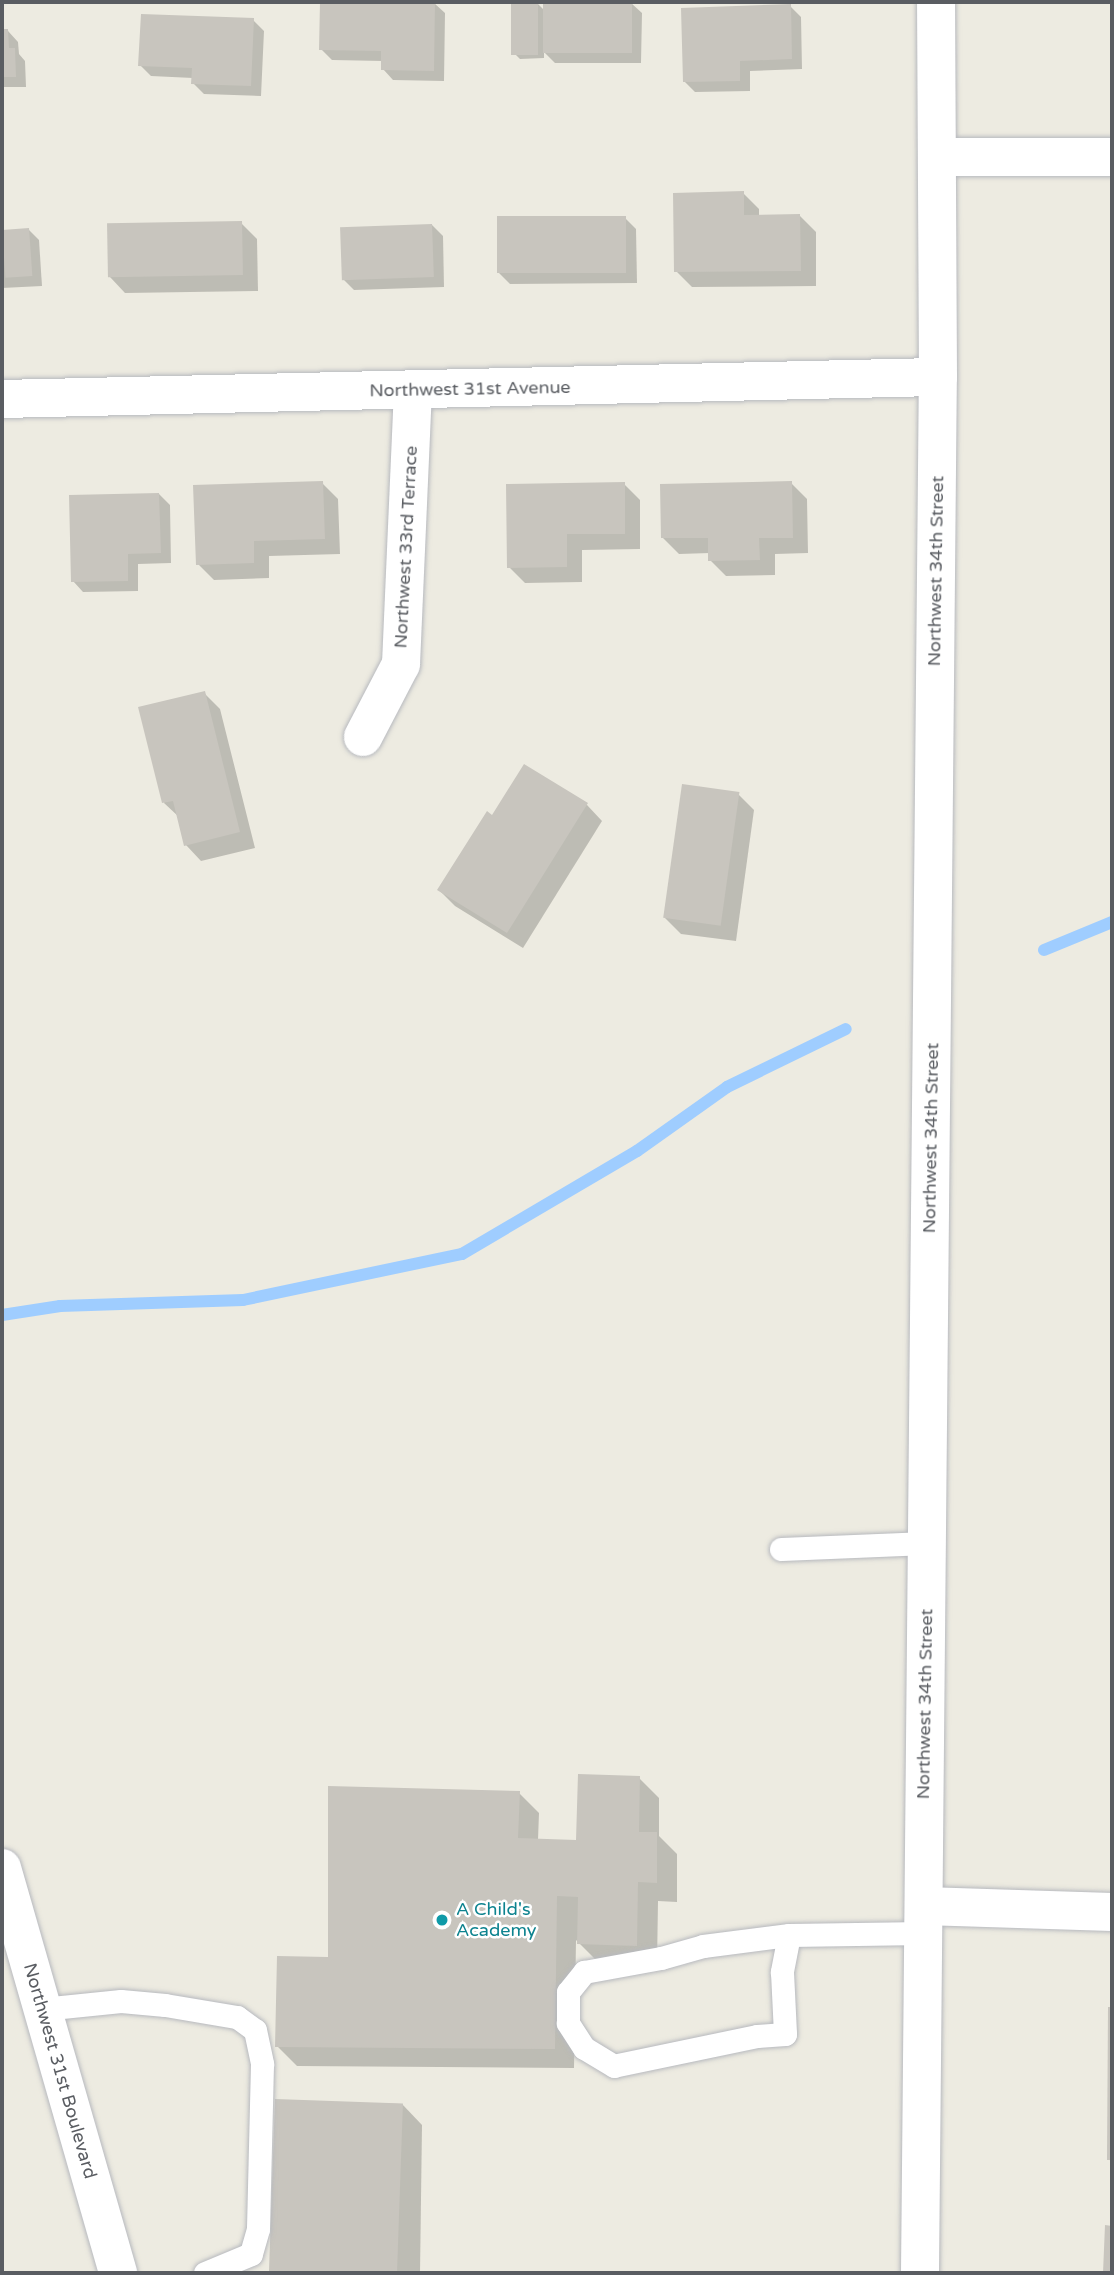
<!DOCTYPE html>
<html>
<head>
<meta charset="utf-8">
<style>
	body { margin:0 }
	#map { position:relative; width:1114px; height:2275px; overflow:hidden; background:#edebe1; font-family:"Varela Round",sans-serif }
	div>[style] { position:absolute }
	.shadow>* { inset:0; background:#0003 }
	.stream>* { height:12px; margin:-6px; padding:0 6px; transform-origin:6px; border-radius:6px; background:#9fcdff }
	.building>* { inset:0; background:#c8c5be; transform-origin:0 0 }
	.roads { filter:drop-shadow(0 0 2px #b7b9be) drop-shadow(0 0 2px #b7b9be) }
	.service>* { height:23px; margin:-11.5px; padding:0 11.5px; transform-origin:11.5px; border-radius:11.5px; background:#fff }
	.minor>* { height:38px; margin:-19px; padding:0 19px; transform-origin:19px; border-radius:19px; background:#fff }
	.tertiary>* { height:38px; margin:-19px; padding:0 19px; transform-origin:19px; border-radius:19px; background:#fff }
	.secondary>* { height:38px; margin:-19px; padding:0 19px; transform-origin:19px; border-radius:19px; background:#fff }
	.dots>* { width:19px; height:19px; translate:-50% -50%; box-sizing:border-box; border:4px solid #fff; border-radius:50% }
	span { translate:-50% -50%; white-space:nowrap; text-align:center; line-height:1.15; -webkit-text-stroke:5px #fff; paint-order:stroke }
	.street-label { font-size:18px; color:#5a5d62 }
	.culture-label { font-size:18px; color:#0d838f }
	.left { translate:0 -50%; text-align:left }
	.frame { position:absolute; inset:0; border:4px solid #5a5d62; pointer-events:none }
</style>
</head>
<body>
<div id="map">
	<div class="shadow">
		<div style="clip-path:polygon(322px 2px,434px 3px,445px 13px,444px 81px,393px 80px,383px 69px,383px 61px,332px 60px,321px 49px)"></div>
		<div style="clip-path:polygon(544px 2px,631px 3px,642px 13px,641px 63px,555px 63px,544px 52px,544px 58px,520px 59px,515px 54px,537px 3px,544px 10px)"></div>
		<div style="clip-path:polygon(790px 6px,801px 17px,802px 69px,750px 71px,750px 91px,695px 92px,684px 81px)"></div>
		<div style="clip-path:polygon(253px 20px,264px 31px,261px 96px,204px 94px,193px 83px,193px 78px,151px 76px,140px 65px)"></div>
		<div style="clip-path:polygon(2px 31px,8px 31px,18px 42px,19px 54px,25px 61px,26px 87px,2px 87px)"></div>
		<div style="clip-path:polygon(743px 193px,759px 209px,759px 216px,800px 216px,816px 232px,816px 286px,692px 287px,676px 271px)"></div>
		<div style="clip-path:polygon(625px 218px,636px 229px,637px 283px,510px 284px,499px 273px)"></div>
		<div style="clip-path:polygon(241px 223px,257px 239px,258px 291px,125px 293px,110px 277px)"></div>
		<div style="clip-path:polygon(432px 225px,443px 236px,444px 287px,354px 290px,343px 279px)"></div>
		<div style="clip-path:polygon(28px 229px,39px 240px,42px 286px,2px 288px,2px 231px)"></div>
		<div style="clip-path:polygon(322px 483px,338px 499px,340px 554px,269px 556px,269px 578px,214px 580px,198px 564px)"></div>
		<div style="clip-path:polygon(791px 483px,807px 499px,808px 553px,775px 554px,775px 575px,726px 576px,710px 560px,710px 553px,679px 554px,663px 538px)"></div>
		<div style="clip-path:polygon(624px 484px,640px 500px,640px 549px,582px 550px,582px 582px,525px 583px,509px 567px)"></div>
		<div style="clip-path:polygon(159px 494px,170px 505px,171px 563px,138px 564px,138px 591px,83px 592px,73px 581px)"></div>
		<div style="clip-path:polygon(204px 693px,220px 709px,255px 848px,201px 861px,186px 845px,179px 817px,164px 803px)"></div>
		<div style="clip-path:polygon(738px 794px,754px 810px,736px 941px,681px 934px,665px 918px)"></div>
		<div style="clip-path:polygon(587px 805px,602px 821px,523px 948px,455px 906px,439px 890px,493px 817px)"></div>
		<div style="clip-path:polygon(639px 1778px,659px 1798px,659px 1836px,677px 1854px,677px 1902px,658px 1901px,657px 1965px,599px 1963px,576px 1940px,574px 2068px,297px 2066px,277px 2046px,329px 1959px,519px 1793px,539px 1813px,538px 1840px,578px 1841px)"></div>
		<div style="clip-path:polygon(1110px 2008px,1112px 2008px,1112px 2163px,1109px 2159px)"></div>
		<div style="clip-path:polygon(277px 2101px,402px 2104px,422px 2125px,420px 2273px,278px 2273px)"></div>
	</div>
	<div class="stream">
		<div style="left:1044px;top:950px;width:74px;rotate:-22.4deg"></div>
		<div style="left:2px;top:1315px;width:59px;rotate:-8.8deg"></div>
		<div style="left:60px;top:1306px;width:183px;rotate:-1.9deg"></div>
		<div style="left:243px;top:1300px;width:224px;rotate:-11.9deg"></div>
		<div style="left:462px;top:1254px;width:203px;rotate:-30.5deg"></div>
		<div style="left:637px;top:1151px;width:110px;rotate:-35.4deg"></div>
		<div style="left:727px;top:1087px;width:132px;rotate:-26deg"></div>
	</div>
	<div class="building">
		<div style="clip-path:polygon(320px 2px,435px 2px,434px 71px,381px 70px,381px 51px,319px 50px)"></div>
		<div style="left:511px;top:2px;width:27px;height:53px"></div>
		<div style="left:543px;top:2px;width:89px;height:51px"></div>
		<div style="clip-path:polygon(791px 4px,792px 59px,740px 61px,740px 81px,683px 82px,681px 8px)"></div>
		<div style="clip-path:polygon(141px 14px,254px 18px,251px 86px,191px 84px,192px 68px,138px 66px)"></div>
		<div style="clip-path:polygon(2px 29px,8px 29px,9px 48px,15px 48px,16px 77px,2px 77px)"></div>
		<div style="clip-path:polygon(744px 191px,744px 215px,800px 214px,801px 271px,674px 272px,673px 193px)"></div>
		<div style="left:626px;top:216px;width:57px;height:129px;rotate:90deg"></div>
		<div style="left:242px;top:221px;width:54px;height:135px;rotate:89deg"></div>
		<div style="left:432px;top:224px;width:53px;height:92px;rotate:88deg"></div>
		<div style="left:29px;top:228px;width:48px;height:27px;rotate:86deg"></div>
		<div style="clip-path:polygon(323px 481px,325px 539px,254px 541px,254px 563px,196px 565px,193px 485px)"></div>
		<div style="clip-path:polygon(792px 481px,793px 538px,759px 538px,760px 560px,708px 561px,708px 538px,661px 538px,660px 484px)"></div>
		<div style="clip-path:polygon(625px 482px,625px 534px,567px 534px,567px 567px,507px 568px,506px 484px)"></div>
		<div style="clip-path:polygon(159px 493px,161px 553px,128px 554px,128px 581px,71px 582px,69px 495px)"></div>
		<div style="clip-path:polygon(205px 691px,240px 832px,184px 846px,173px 801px,162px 803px,138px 707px)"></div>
		<div style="clip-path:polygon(524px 764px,588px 803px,507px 933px,437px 890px,487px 811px,492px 815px)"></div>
		<div style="left:682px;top:784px;width:58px;height:135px;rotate:8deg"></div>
		<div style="clip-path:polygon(578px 1774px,640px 1776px,639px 1832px,657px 1832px,657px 1883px,638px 1882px,637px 1946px,577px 1944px,578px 1897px,557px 1896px,555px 2049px,275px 2047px,277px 1956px,328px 1957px,328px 1786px,520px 1791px,518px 1838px,576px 1840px)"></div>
		<div style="clip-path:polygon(1108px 2007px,1112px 2007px,1112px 2160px,1107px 2160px)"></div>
		<div style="left:275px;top:2099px;width:128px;height:174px;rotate:2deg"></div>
		<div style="clip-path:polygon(1105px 2225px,1112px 2226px,1112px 2273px,1103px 2273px)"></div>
	</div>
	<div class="roads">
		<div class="service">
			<div style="left:781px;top:1549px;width:146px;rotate:-2.4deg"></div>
			<div style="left:789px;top:1935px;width:38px;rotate:101deg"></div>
			<div style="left:782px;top:1972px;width:62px;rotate:87.2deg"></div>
			<div style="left:785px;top:2034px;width:28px;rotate:176deg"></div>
			<div style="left:757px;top:2036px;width:146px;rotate:168.2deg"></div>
			<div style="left:614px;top:2066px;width:35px;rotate:-149deg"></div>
			<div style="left:584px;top:2048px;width:30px;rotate:-123deg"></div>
			<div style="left:568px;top:2023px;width:31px;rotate:-90deg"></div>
			<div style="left:568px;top:1992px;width:26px;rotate:-51deg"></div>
			<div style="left:584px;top:1972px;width:78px;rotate:-10.3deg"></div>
			<div style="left:661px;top:1958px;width:44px;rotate:-15.9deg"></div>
			<div style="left:703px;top:1946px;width:87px;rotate:-7.3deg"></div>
			<div style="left:789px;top:1935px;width:135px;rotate:-0.8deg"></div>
			<div style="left:42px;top:2009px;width:79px;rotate:-5.8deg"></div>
			<div style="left:121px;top:2001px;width:44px;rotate:5.2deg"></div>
			<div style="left:165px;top:2005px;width:73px;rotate:9.5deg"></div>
			<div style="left:237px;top:2017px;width:22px;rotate:36deg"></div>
			<div style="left:255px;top:2030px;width:35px;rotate:78deg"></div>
			<div style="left:262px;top:2064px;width:165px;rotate:91.4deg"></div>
			<div style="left:258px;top:2229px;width:26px;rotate:106deg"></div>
			<div style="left:251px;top:2254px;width:50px;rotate:157.6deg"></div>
		</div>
		<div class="minor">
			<div style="left:937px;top:157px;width:175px"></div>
			<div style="left:2px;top:399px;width:936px;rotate:-1.35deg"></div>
			<div style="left:363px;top:737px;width:82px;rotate:-62.5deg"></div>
			<div style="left:401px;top:664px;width:274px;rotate:-87.5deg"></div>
			<div style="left:924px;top:1906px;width:188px;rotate:1.8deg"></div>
		</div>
		<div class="tertiary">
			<div style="left:2px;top:1868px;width:421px;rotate:74deg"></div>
		</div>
		<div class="secondary">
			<div style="left:920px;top:2273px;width:1896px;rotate:-89.46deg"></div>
			<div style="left:938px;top:377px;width:375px;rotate:-90.3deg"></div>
		</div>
	</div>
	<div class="dots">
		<div style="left:442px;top:1920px;background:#0f9aa8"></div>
	</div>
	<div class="street-label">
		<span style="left:470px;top:389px;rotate:-1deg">Northwest 31st Avenue</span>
		<span style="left:406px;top:547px;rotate:-87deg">Northwest 33rd Terrace</span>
		<span style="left:936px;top:571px;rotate:-89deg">Northwest 34th Street</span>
		<span style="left:931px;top:1138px;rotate:-89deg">Northwest 34th Street</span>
		<span style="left:925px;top:1704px;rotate:-89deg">Northwest 34th Street</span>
		<span style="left:60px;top:2071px;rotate:74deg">Northwest 31st Boulevard</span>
	</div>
	<div class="culture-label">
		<span class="left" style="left:456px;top:1920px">A Child's<br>Academy</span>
	</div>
	<div class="frame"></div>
</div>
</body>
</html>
